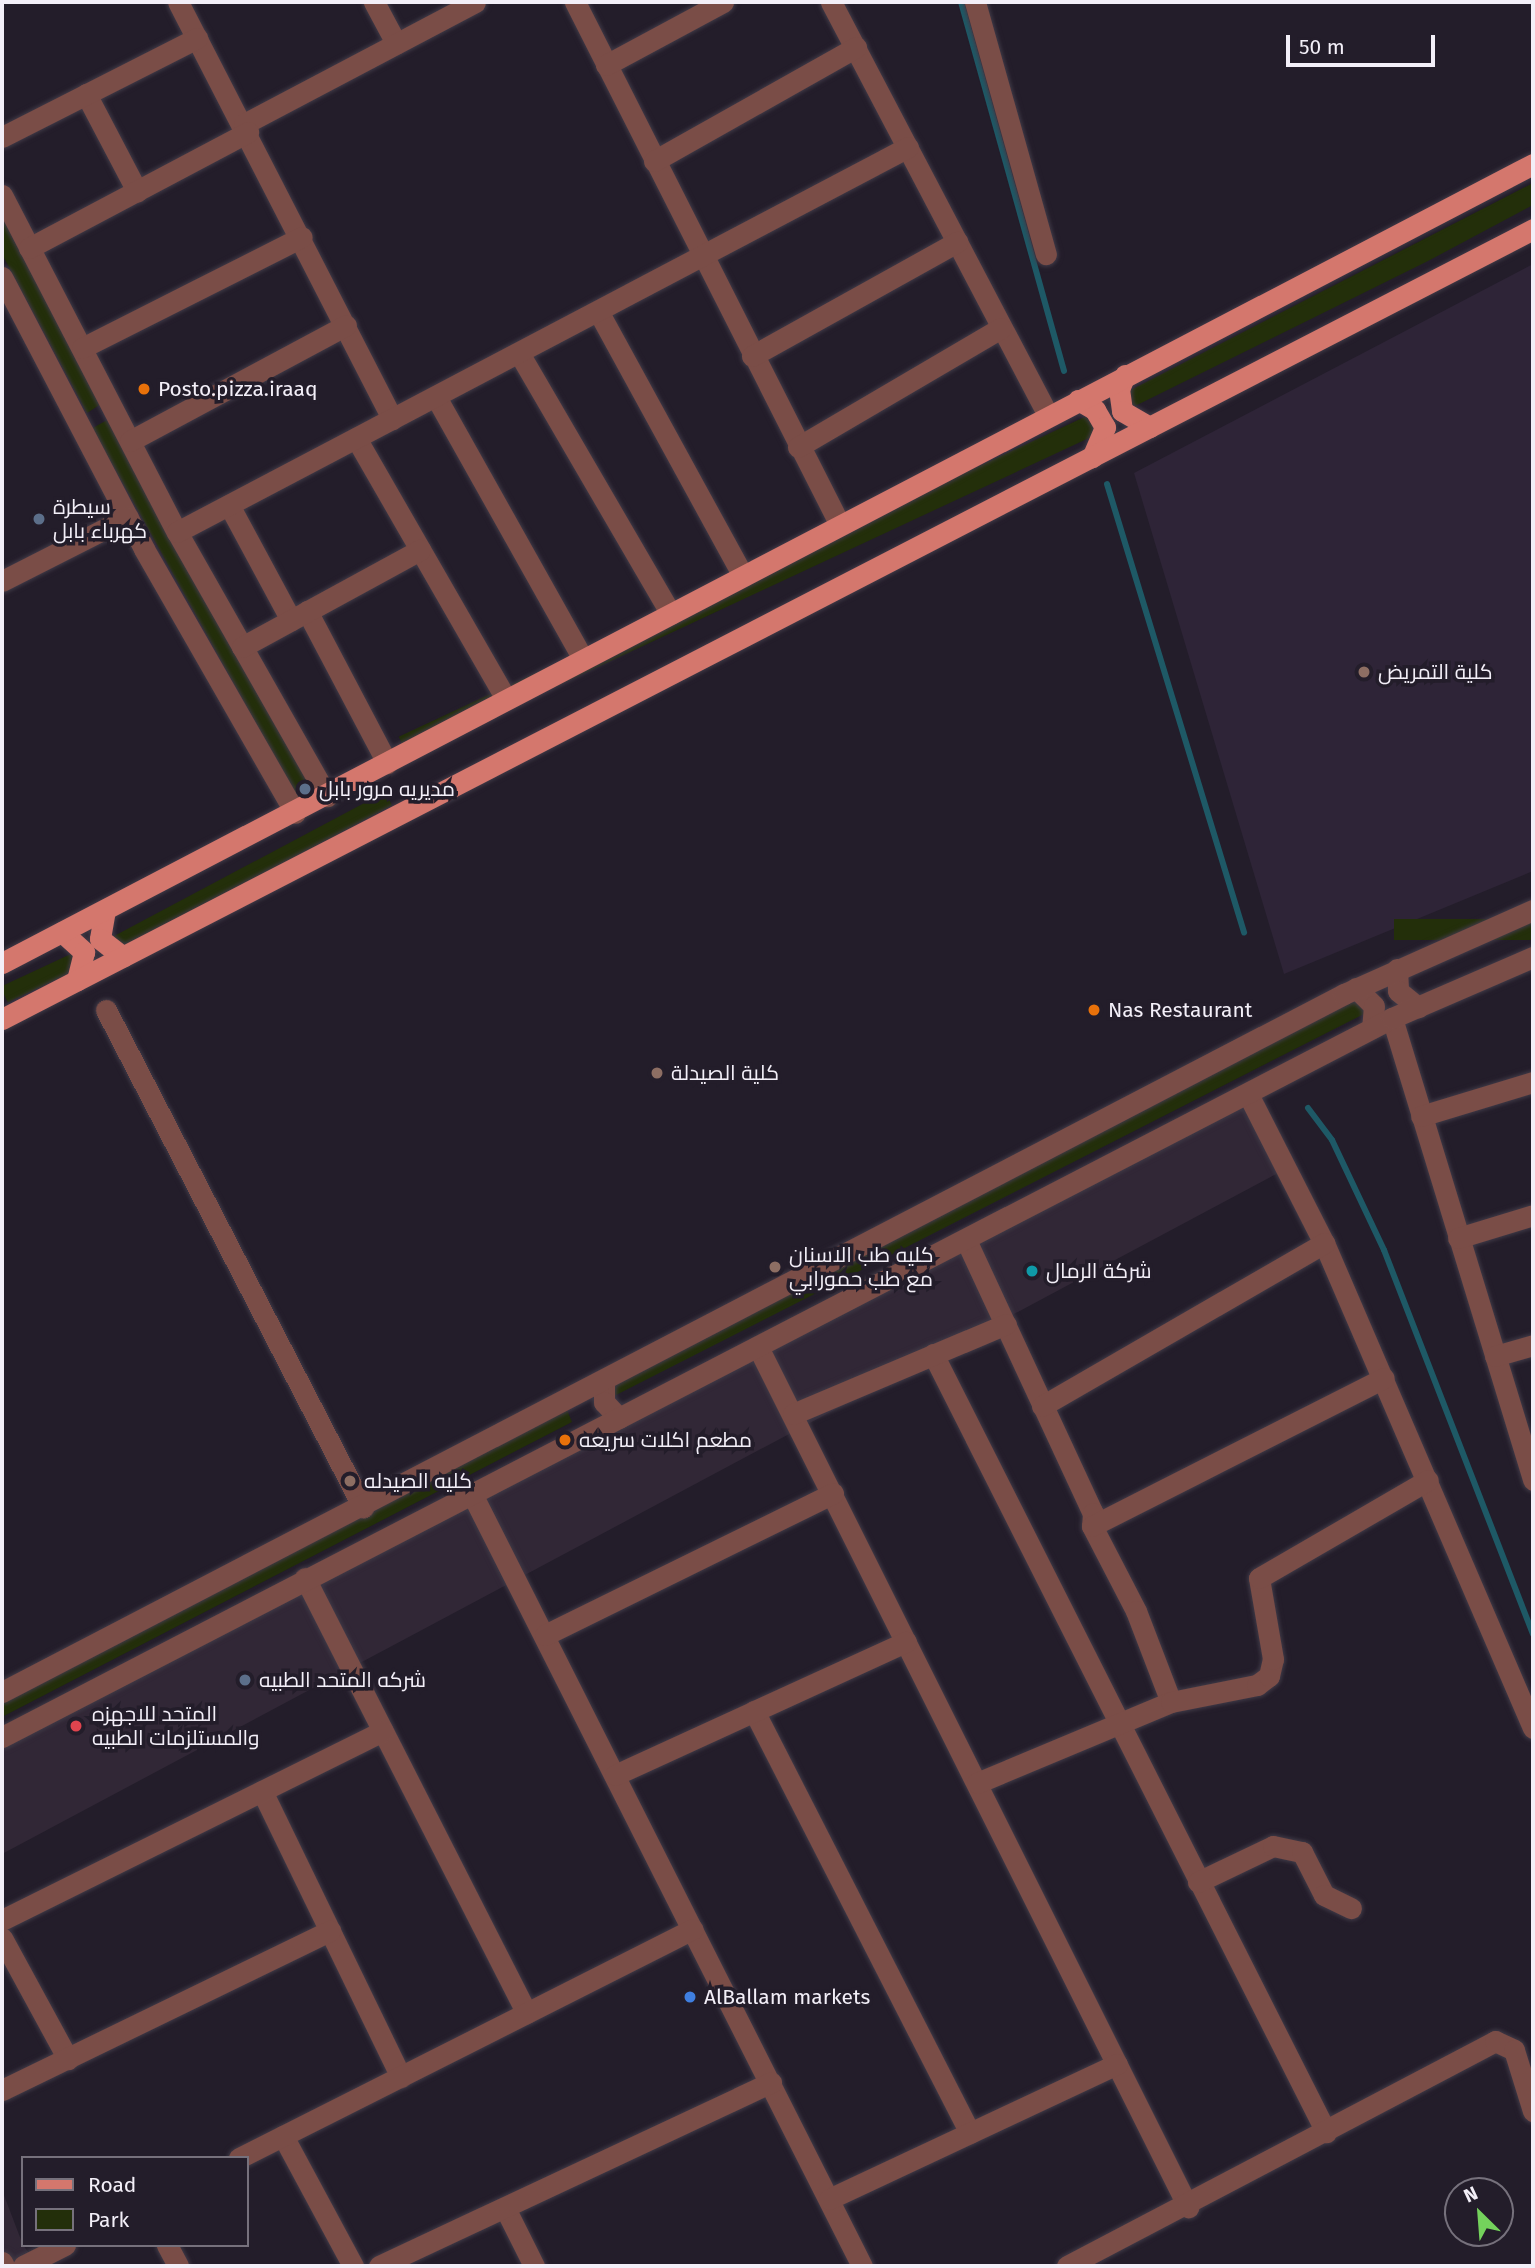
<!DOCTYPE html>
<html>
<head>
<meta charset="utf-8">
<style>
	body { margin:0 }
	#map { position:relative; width:1535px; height:2268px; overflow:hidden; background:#231d2a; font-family:"Fira Sans",Cairo,sans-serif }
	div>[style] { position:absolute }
	.commercial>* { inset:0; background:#312736 }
	.built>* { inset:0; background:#2e2437 }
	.green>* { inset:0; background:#232f0a; transform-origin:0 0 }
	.stream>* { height:6px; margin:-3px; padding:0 3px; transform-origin:3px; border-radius:3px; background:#1e5966 }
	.roads { filter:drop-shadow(0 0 2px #403a47) drop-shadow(0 0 2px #403a47) }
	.minor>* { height:21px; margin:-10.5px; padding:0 10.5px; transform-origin:10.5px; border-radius:10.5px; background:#7a4d47 }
	.major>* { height:21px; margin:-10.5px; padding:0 10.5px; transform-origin:10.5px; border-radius:10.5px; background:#d4776d }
	.dots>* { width:19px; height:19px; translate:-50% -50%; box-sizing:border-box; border:4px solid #231d2a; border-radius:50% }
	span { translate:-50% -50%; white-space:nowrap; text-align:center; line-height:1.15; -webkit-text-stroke:7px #231d2a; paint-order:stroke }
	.poi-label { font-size:21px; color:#f3eff8 }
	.left { translate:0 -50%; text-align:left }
	.frame { position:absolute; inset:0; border:4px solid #f3eff8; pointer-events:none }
	.legend { position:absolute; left:21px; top:2156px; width:228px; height:91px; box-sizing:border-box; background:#231d2a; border:2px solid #76717c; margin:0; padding:9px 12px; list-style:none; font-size:21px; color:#f3eff8 }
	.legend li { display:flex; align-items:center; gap:14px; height:35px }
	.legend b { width:35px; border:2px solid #76717c }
	.north { position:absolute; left:1444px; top:2177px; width:70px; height:70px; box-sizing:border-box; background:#231d2a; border:2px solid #76717c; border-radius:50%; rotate:335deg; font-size:19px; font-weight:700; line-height:28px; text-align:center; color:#f3eff8 }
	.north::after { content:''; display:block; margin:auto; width:24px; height:32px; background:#74d25c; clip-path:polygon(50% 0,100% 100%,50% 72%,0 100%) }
	.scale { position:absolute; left:1286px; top:35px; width:149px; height:32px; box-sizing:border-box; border:4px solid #f3eff8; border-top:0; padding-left:9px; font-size:21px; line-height:24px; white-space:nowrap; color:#f3eff8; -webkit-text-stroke:5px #231d2a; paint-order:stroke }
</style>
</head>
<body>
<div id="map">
	<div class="commercial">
		<div style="clip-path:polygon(1241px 1105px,1280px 1172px,2px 1854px,2px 1747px)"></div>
		<div style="clip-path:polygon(2px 2190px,23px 2245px,38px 2266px,2px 2266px)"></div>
	</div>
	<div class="built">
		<div style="clip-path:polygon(1533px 264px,1533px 871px,1284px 974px,1134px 473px)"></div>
	</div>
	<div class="green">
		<div style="clip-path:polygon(1533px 183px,1533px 205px,1428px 261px,1127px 410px,1119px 396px)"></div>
		<div style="clip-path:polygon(2px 218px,101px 404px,87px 413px,2px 254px)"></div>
		<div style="left:1093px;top:413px;width:21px;height:766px;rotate:65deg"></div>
		<div style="left:109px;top:419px;width:417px;height:19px;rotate:61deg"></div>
		<div style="left:385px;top:792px;width:15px;height:311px;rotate:62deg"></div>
		<div style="left:1533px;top:919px;width:21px;height:139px;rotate:90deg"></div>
		<div style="left:73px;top:953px;width:17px;height:80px;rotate:65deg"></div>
		<div style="left:1364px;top:996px;width:16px;height:852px;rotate:63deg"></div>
		<div style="clip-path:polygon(567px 1410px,572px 1422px,2px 1717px,2px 1699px)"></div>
	</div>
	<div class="stream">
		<div style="left:961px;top:2px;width:383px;rotate:74.4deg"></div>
		<div style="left:1107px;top:484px;width:469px;rotate:73deg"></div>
		<div style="left:1308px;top:1108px;width:40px;rotate:53deg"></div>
		<div style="left:1332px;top:1140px;width:122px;rotate:64.7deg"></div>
		<div style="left:1384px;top:1250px;width:412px;rotate:68.8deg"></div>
	</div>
	<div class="roads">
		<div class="minor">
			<div style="left:178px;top:2px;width:469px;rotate:62.8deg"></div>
			<div style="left:374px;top:2px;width:47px;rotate:61.8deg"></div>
			<div style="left:575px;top:2px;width:586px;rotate:63.13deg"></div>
			<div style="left:831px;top:2px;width:467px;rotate:62.3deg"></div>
			<div style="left:975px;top:2px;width:262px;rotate:74.3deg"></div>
			<div style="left:606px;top:65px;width:133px;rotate:-28.3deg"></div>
			<div style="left:86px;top:94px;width:110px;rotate:62.3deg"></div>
			<div style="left:244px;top:124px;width:261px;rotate:-27.8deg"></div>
			<div style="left:2px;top:137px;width:219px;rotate:-26.9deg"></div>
			<div style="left:654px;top:161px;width:232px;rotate:-29.4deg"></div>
			<div style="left:2px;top:195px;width:380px;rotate:62.6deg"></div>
			<div style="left:177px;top:532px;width:304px;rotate:60.4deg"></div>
			<div style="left:29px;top:248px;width:248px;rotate:-27.9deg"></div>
			<div style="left:2px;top:277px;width:307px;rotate:62.4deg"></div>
			<div style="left:144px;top:549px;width:304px;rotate:60.2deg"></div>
			<div style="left:598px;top:311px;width:302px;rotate:61.3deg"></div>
			<div style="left:82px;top:348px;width:246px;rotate:-26.8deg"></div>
			<div style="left:519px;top:353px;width:302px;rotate:59.8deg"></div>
			<div style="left:752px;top:356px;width:235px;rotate:-29.1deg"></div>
			<div style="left:436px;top:397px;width:300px;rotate:60.7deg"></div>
			<div style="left:356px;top:438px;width:301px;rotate:60.1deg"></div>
			<div style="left:130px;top:441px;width:245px;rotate:-28.2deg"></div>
			<div style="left:798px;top:447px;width:235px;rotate:-30.4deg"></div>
			<div style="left:229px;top:505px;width:131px;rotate:61.7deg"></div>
			<div style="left:177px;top:532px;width:826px;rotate:-27.77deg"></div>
			<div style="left:2px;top:581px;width:141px;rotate:-26.9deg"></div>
			<div style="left:307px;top:611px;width:172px;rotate:62.2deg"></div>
			<div style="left:242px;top:647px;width:203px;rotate:-28.6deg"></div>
			<div style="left:1397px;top:969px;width:22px;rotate:87deg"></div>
			<div style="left:1398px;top:991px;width:26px;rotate:39deg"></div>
			<div style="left:1356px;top:988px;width:25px;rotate:45deg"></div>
			<div style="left:1374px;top:1006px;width:22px;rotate:95deg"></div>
			<div style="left:106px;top:1010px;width:560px;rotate:62.66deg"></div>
			<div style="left:1392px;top:1018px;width:483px;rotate:73deg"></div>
			<div style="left:1248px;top:1094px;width:167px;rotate:63deg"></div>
			<div style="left:1324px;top:1243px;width:528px;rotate:66.69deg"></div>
			<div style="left:1421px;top:1116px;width:117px;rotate:-16.9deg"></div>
			<div style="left:1458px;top:1238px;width:78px;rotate:-17deg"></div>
			<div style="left:966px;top:1240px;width:301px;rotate:65.1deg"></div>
			<div style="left:1093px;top:1513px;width:13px;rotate:94deg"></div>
			<div style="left:1092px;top:1526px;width:96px;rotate:62.6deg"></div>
			<div style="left:1136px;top:1611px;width:97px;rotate:69deg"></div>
			<div style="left:758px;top:1347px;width:962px;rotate:63.43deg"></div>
			<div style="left:933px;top:1354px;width:872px;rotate:63.2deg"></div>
			<div style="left:1495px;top:1356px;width:40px;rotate:-16deg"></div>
			<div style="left:604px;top:1384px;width:18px;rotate:90deg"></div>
			<div style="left:604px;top:1402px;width:22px;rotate:47deg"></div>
			<div style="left:1042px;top:1406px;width:326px;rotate:-30deg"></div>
			<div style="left:793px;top:1414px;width:231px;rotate:-22.9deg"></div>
			<div style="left:471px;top:1492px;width:867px;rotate:63.2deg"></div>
			<div style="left:1092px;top:1526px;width:327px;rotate:-26.9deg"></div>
			<div style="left:305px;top:1578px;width:488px;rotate:63deg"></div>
			<div style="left:545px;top:1635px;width:321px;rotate:-26.2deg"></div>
			<div style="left:2px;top:1692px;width:1513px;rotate:-27.48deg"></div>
			<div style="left:1344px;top:994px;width:207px;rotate:-24deg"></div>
			<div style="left:754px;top:1711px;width:474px;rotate:62.9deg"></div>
			<div style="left:2px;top:1737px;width:1565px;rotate:-27.35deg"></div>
			<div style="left:1392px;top:1018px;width:154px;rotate:-23.4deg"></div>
			<div style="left:615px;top:1775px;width:320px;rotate:-24.6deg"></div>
			<div style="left:977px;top:1783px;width:210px;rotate:-22.7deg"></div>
			<div style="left:1171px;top:1702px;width:88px;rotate:-11.2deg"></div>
			<div style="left:1257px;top:1685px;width:15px;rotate:-37deg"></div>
			<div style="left:1269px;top:1676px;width:17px;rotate:-77deg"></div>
			<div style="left:1273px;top:1659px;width:82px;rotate:-99.8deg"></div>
			<div style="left:1259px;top:1578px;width:195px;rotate:-30.1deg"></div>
			<div style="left:262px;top:1791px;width:318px;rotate:64.1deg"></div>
			<div style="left:1198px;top:1882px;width:83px;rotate:-25.6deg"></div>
			<div style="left:1273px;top:1846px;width:30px;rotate:12deg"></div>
			<div style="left:1302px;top:1852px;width:48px;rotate:62.9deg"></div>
			<div style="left:1324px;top:1895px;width:30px;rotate:26deg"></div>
			<div style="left:2px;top:1920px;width:425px;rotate:-26.4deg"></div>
			<div style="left:2px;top:1938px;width:138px;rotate:61.4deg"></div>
			<div style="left:2px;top:2090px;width:365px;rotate:-25.9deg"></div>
			<div style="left:283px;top:2136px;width:148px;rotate:61.7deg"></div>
			<div style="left:239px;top:2158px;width:508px;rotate:-26.77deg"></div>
			<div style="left:829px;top:2199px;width:318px;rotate:-25.1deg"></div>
			<div style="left:505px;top:2208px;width:65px;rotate:63.4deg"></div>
			<div style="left:167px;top:2245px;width:24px;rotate:62deg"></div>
			<div style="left:2px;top:2262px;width:4px;rotate:63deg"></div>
			<div style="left:23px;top:2266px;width:47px;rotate:-26.6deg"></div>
			<div style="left:379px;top:2266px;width:433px;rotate:-25.1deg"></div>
			<div style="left:1067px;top:2266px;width:484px;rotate:-27.7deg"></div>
			<div style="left:1495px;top:2041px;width:21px;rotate:25deg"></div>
			<div style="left:1514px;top:2050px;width:64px;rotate:72.7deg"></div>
		</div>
		<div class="major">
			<div style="left:1125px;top:375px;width:15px;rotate:113deg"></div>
			<div style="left:1119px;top:389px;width:22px;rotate:82deg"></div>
			<div style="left:1122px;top:411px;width:32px;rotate:30deg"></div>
			<div style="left:1078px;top:400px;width:20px;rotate:30deg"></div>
			<div style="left:1095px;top:410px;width:20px;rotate:60deg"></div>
			<div style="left:1105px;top:427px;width:33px;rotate:113deg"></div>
			<div style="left:105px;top:910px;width:29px;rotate:100deg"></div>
			<div style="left:100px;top:939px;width:29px;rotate:38deg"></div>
			<div style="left:62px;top:932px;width:30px;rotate:42deg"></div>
			<div style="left:84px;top:952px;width:29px;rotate:104deg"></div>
			<div style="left:2px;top:963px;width:1727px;rotate:-27.56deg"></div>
			<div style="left:2px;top:1019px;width:1723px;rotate:-27.29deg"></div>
		</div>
	</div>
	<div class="dots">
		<div style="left:144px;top:389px;background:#e8710a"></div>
		<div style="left:39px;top:519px;background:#5c6f8a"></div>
		<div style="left:1364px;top:672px;background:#8d6e63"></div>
		<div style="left:305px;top:789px;background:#5c6f8a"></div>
		<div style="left:1094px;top:1010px;background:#e8710a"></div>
		<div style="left:657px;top:1073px;background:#8d6e63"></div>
		<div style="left:775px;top:1267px;background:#8d6e63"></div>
		<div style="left:1032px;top:1271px;background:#0f9aa8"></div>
		<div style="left:565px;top:1440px;background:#e8710a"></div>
		<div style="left:350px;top:1481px;background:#8d6e63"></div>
		<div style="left:245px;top:1680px;background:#5c6f8a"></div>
		<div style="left:76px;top:1726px;background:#e0444e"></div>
		<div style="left:690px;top:1997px;background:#3f7fe0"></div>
	</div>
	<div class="poi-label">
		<span class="left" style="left:158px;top:389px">Posto.pizza.iraaq</span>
		<span class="left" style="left:53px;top:519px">سيطرة<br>كهرباء بابل</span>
		<span class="left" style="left:1378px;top:672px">كلية التمريض</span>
		<span class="left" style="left:319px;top:789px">مديريه مرور بابل</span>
		<span class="left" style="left:1108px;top:1010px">Nas Restaurant</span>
		<span class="left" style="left:671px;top:1073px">كلية الصيدلة</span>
		<span class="left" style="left:789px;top:1267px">كليه طب الاسنان<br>مع طب حمورابي</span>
		<span class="left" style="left:1046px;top:1271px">شركة الرمال</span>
		<span class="left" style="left:579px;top:1440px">مطعم اكلات سريعه</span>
		<span class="left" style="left:364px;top:1481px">كليه الصيدله</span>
		<span class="left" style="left:259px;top:1680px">شركه المتحد الطبيه</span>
		<span class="left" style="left:92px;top:1726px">المتحد للاجهزه<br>والمستلزمات الطبيه</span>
		<span class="left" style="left:704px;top:1997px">AlBallam markets</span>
	</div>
	<div class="frame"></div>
	<ul class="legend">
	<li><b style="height:9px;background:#d4776d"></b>Road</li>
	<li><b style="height:19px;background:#232f0a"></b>Park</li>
	</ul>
	<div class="north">N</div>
	<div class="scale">50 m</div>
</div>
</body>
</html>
